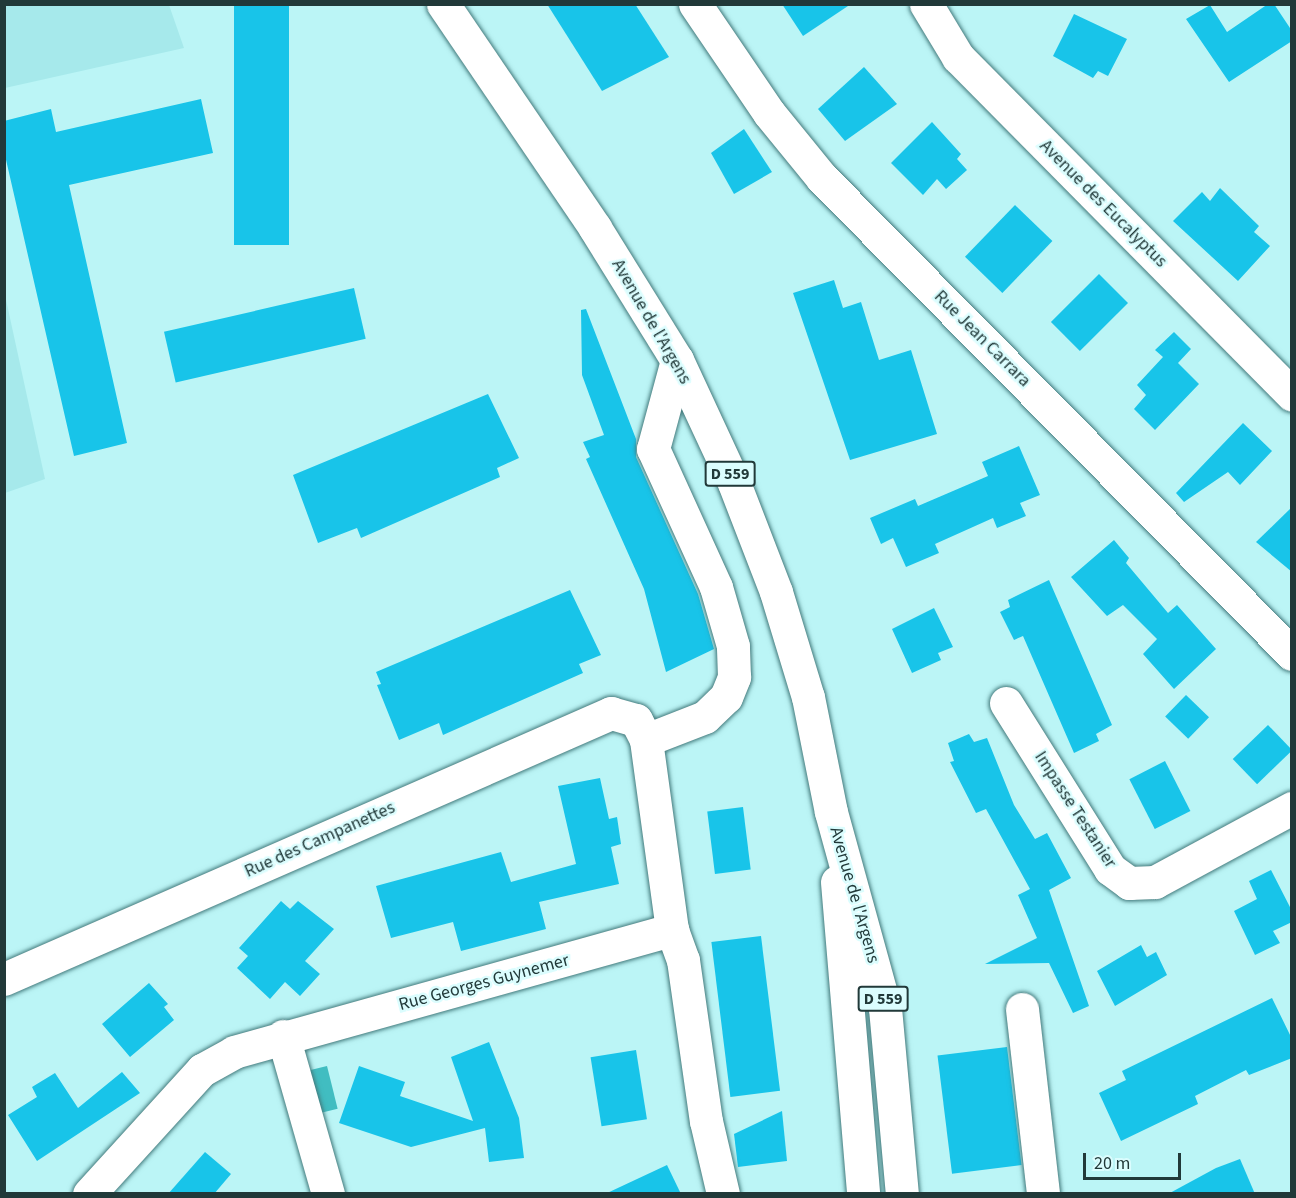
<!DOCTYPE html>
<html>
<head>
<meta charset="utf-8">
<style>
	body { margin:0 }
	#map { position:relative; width:1296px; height:1198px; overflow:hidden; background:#bbf5f6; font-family:"Source Sans 3",sans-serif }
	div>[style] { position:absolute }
	.built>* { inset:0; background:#a6e9eb }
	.water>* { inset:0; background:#41bdc1; transform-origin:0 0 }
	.building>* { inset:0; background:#18c4e9; transform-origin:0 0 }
	.roads { filter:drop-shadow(0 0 2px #437a7c) drop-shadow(0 0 2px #437a7c) }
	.minor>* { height:33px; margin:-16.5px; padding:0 16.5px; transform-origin:16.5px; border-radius:16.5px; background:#fff }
	.major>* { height:33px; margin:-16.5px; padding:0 16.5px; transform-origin:16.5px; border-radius:16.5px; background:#fff }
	span { translate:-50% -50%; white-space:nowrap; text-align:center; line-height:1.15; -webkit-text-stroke:5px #dbfdfe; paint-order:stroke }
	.shield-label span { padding:2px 4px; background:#dbfdfe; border:2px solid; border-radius:4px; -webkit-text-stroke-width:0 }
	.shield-label { font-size:16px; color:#213939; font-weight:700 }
	.street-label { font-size:18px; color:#213939 }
	.frame { position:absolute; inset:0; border:6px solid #213939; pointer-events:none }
	.scale { position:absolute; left:1083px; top:1153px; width:98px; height:27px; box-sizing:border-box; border:3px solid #213939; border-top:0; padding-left:8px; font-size:18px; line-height:21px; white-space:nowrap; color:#213939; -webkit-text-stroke:4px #dbfdfe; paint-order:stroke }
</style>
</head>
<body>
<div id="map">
	<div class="built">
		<div style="clip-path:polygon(4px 5px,169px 5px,184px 48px,5px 88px)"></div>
		<div style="clip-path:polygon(5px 295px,45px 479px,5px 493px,4px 493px)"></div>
	</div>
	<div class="water">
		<div style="left:327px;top:1066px;width:44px;height:19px;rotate:76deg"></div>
	</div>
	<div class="building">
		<div style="left:234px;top:4px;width:55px;height:241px"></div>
		<div style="clip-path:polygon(547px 4px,635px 4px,669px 57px,602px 91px)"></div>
		<div style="clip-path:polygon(782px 4px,851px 4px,803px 36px)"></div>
		<div style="clip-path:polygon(1268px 4px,1274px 4px,1292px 31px,1292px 41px,1229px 82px,1186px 19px,1210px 5px,1227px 32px)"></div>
		<div style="clip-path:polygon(1074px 14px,1127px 39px,1108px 76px,1098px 71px,1093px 78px,1053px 56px)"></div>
		<div style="clip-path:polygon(864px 67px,897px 104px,845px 141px,818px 109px)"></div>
		<div style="clip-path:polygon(201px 99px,213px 153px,69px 185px,127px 443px,74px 456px,4px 151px,4px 121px,51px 109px,56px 132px)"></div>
		<div style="clip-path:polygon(932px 122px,961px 154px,957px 159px,967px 170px,946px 189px,937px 179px,923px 195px,891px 163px)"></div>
		<div style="clip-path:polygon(744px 129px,772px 172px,734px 194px,711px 153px)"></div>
		<div style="clip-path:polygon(1220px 188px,1259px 226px,1254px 232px,1270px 246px,1238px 281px,1173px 221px,1202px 192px,1210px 201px)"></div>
		<div style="left:1015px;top:205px;width:52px;height:72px;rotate:44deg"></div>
		<div style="left:1099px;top:274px;width:41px;height:68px;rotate:45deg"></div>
		<div style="clip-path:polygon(834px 280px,843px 308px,861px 302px,879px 360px,911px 350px,937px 434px,850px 460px,793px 293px)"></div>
		<div style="left:354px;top:288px;width:52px;height:195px;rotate:77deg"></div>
		<div style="clip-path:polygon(586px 309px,636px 439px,636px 457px,698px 594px,714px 649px,666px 672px,644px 589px,586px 459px,590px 457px,583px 442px,604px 435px,582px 375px,581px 310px)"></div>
		<div style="clip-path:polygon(1174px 332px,1191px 349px,1178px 363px,1199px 384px,1155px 430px,1134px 409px,1146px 395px,1137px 385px,1163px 357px,1155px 350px)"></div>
		<div style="clip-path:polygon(488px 394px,519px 458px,497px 468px,500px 477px,361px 538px,357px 528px,318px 543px,293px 475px)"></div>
		<div style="clip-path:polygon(1243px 423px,1272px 451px,1240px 485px,1228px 472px,1184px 502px,1176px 493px)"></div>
		<div style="clip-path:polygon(1019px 446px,1040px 495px,1020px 503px,1026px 516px,997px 528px,993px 518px,935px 544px,939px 553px,906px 567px,893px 538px,881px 544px,870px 518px,915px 499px,918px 506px,988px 476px,982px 462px)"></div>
		<div style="clip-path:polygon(1292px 507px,1292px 572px,1256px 542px)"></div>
		<div style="clip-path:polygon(1114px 540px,1129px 558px,1126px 563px,1168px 613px,1177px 605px,1216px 649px,1174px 689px,1143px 654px,1157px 639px,1123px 605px,1107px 616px,1071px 577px)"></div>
		<div style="clip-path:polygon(1049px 580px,1112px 725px,1096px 734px,1099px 741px,1074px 753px,1023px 636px,1014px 640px,1000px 612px,1010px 607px,1008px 600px)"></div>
		<div style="clip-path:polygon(570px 590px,601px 655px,579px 664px,583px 673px,443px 735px,439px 723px,399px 740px,377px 685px,381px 684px,376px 672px)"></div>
		<div style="clip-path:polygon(934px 608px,953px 647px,938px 653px,941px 660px,912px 673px,892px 629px)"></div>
		<div style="left:1186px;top:695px;width:32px;height:30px;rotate:44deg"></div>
		<div style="left:1268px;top:725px;width:35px;height:49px;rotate:46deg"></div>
		<div style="clip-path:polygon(969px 734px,974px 742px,987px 738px,1014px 805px,1035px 839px,1047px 833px,1071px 878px,1049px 890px,1089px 1006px,1073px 1013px,1049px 963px,985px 964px,1037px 938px,1018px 895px,1030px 889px,986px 809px,976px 813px,950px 762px,954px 761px,948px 743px)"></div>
		<div style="left:1165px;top:761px;width:56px;height:40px;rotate:63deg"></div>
		<div style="clip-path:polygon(600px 778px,609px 819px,617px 817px,621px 844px,611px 847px,619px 884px,539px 902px,546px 929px,461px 951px,453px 922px,391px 938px,376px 886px,501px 852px,511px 882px,576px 864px,558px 786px)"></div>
		<div style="left:743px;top:807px;width:63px;height:36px;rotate:83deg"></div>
		<div style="clip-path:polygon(1271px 870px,1292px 911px,1292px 922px,1273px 931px,1280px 943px,1255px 955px,1234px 911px,1257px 899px,1249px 881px)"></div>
		<div style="clip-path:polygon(281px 901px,290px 909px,298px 901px,334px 929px,305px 961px,320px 974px,300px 996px,285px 982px,270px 999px,237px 968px,248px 956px,239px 948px)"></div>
		<div style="left:761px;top:936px;width:156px;height:50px;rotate:83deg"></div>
		<div style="clip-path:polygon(1141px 945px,1147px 957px,1156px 952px,1167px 975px,1115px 1006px,1097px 971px)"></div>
		<div style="clip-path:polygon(149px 983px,168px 1004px,164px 1007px,174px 1020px,130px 1057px,102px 1024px)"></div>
		<div style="clip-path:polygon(1272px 998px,1292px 1039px,1292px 1058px,1249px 1075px,1246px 1070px,1195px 1096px,1198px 1104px,1121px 1141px,1099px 1093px,1126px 1080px,1122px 1071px)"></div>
		<div style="clip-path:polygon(489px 1042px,519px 1118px,524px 1158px,489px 1162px,485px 1128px,411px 1147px,339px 1123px,359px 1066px,405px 1082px,400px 1096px,473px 1121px,451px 1057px)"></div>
		<div style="left:1007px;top:1047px;width:119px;height:70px;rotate:83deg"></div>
		<div style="left:636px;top:1050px;width:70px;height:46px;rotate:81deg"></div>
		<div style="clip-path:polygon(122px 1072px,140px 1093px,37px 1161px,8px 1115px,37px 1097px,32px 1087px,55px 1073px,78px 1108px)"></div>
		<div style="clip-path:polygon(782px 1111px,787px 1161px,738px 1167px,734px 1134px)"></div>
		<div style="clip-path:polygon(205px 1152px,231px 1174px,214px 1194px,168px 1194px)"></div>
		<div style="clip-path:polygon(1240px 1159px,1255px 1194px,1168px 1194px,1216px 1168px)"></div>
		<div style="clip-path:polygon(667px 1165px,681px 1194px,605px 1194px)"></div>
	</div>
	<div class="roads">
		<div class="minor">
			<div style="left:695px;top:4px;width:132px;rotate:55.8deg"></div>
			<div style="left:769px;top:113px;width:84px;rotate:50.8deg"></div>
			<div style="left:822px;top:178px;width:669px;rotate:45.36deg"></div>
			<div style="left:926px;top:4px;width:62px;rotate:58.9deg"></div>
			<div style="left:958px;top:57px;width:475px;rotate:45.3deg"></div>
			<div style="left:1006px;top:703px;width:196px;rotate:57.9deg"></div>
			<div style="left:1110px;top:869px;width:24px;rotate:36deg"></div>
			<div style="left:1129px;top:883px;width:26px;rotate:-2deg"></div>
			<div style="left:1155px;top:882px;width:156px;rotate:-28.4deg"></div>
			<div style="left:646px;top:740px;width:63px;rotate:-21.3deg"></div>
			<div style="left:705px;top:717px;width:29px;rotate:-44deg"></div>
			<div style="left:726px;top:697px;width:22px;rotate:-68deg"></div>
			<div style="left:734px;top:677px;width:31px;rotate:-92deg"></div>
			<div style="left:733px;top:646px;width:61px;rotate:-106.1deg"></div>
			<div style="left:716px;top:587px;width:152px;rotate:-114.5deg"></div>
			<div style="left:653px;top:449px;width:92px;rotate:-74.9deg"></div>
			<div style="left:4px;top:979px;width:663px;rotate:-23.66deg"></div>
			<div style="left:611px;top:713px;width:26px;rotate:16deg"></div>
			<div style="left:636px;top:720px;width:22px;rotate:63deg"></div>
			<div style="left:646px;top:740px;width:192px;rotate:82.2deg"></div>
			<div style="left:672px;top:930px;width:32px;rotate:70deg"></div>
			<div style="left:683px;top:960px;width:163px;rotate:81.9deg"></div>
			<div style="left:706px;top:1121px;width:75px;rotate:76.9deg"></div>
			<div style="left:1022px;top:1009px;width:186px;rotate:83.5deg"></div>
			<div style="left:283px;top:1036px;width:164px;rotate:74.1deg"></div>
			<div style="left:89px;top:1194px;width:168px;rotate:-47.7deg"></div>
			<div style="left:202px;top:1070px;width:37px;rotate:-29deg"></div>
			<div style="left:234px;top:1052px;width:455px;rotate:-15.6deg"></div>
		</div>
		<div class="major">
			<div style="left:443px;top:4px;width:271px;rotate:55.8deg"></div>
			<div style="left:595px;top:228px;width:155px;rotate:58.2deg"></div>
			<div style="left:677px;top:360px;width:136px;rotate:65.1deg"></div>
			<div style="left:734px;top:483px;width:117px;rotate:68.9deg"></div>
			<div style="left:776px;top:592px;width:110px;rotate:73.1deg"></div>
			<div style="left:808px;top:697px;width:117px;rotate:78.7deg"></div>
			<div style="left:831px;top:812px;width:203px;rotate:74.6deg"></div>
			<div style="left:885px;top:1008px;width:187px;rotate:84.8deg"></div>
			<div style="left:837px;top:882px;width:313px;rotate:85.2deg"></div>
		</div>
	</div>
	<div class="shield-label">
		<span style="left:730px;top:474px">D 559</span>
		<span style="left:883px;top:999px">D 559</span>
	</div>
	<div class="street-label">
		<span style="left:1103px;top:204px;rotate:45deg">Avenue des Eucalyptus</span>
		<span style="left:651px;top:322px;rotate:60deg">Avenue de l'Argens</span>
		<span style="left:982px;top:339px;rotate:45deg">Rue Jean Carrara</span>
		<span style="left:1075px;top:810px;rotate:57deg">Impasse Testanier</span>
		<span style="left:320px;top:840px;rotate:-24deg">Rue des Campanettes</span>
		<span style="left:854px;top:895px;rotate:74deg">Avenue de l'Argens</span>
		<span style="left:484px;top:983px;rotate:-15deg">Rue Georges Guynemer</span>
	</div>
	<div class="frame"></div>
	<div class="scale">20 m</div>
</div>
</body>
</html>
